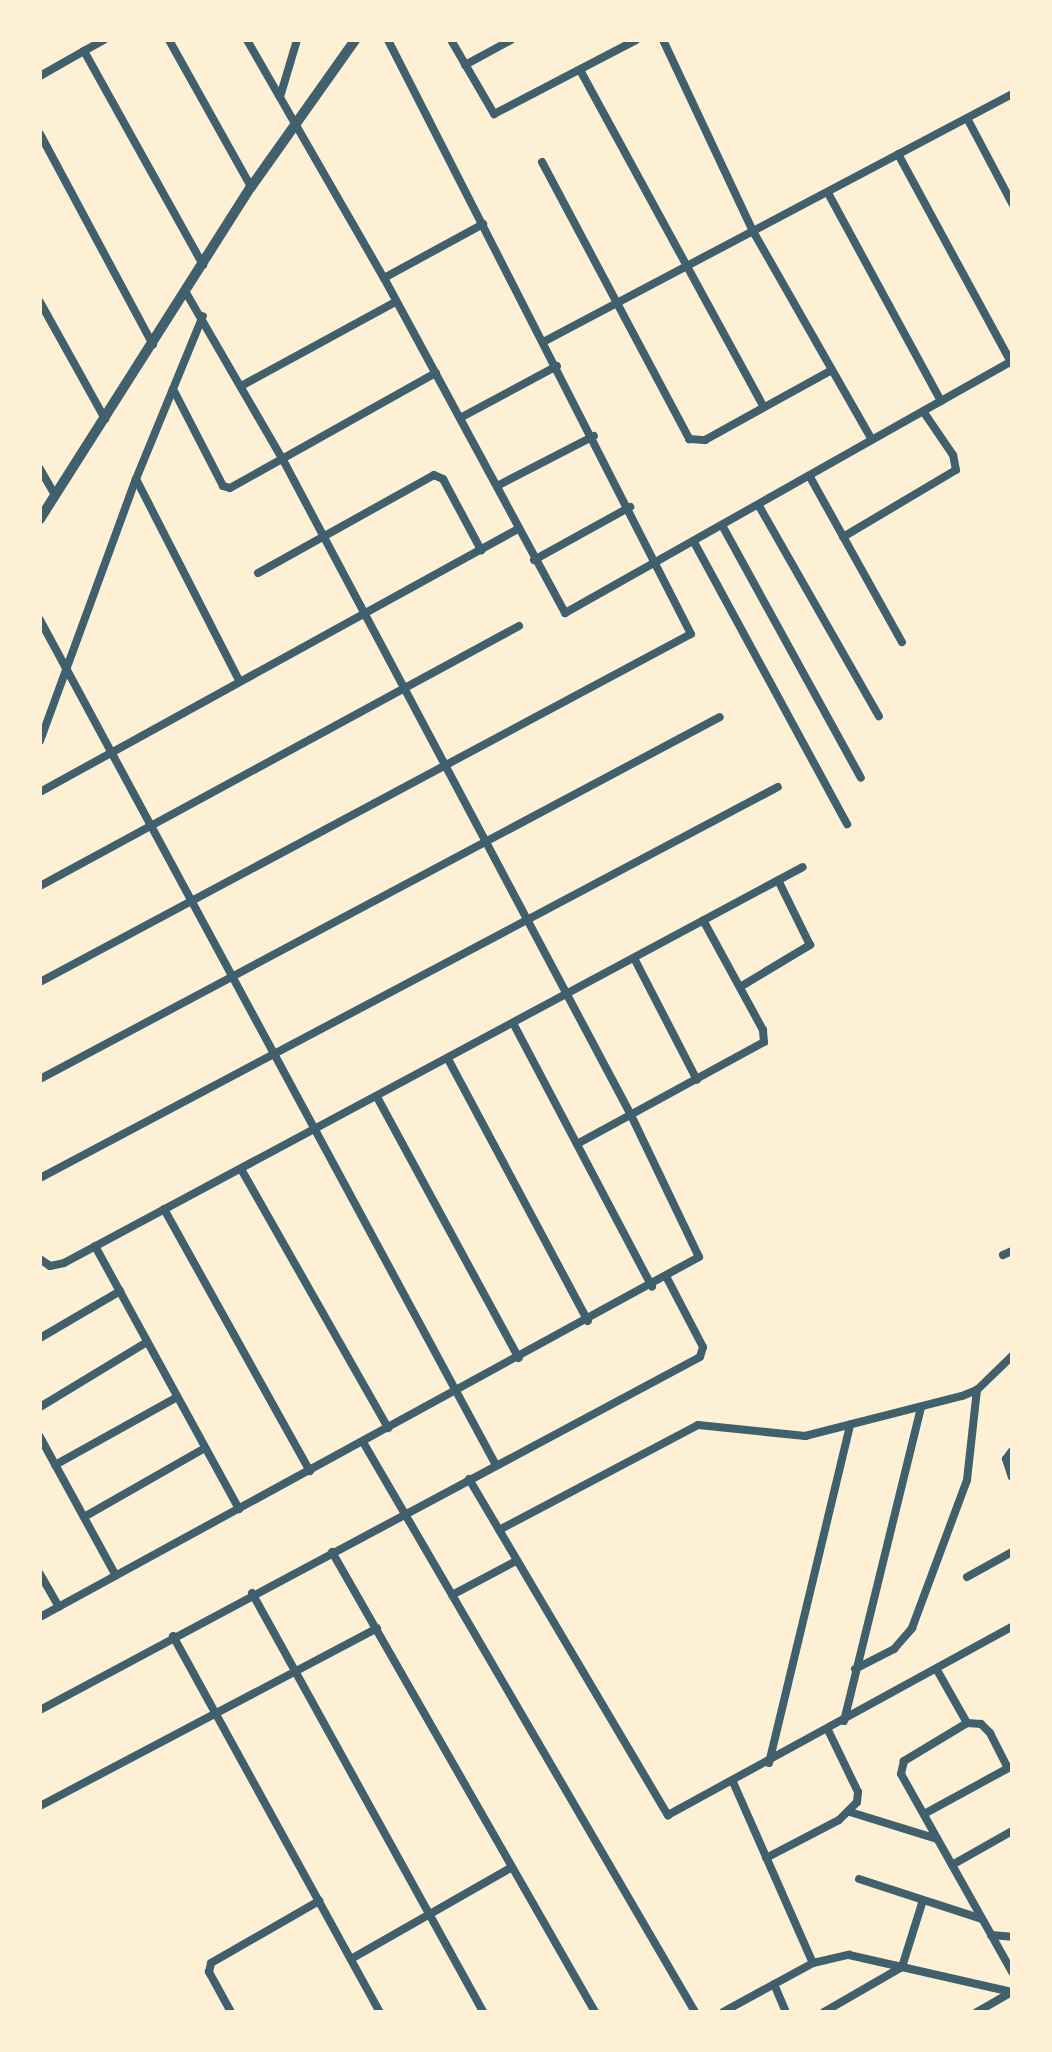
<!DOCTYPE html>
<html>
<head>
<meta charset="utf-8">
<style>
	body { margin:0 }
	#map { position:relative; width:1052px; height:2052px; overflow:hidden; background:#fdf0d5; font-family:Jost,sans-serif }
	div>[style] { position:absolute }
	.minor>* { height:8px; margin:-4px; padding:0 4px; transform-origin:4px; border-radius:4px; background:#3f606c }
	.tertiary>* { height:10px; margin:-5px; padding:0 5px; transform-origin:5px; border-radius:5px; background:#3f606c }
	span { translate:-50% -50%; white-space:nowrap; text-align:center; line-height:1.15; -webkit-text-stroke:8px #fdf0d5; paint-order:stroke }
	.frame { position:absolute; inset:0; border:42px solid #fdf0d5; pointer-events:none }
</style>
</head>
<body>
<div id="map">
	<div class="minor">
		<div style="left:169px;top:40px;width:168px;rotate:60.8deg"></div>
		<div style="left:247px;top:40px;width:275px;rotate:60.1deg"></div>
		<div style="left:384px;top:278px;width:381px;rotate:61.6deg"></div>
		<div style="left:565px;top:613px;width:513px;rotate:-29.41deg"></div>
		<div style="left:451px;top:40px;width:86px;rotate:59.8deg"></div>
		<div style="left:494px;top:114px;width:160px;rotate:-27.5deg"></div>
		<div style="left:663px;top:40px;width:213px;rotate:64.8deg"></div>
		<div style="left:754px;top:233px;width:238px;rotate:60.3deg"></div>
		<div style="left:84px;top:51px;width:23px;rotate:-29deg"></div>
		<div style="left:465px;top:65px;width:52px;rotate:-28.5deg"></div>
		<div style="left:580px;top:70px;width:382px;rotate:61.4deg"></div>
		<div style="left:40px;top:76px;width:51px;rotate:-29.6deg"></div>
		<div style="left:84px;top:51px;width:245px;rotate:60.9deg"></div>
		<div style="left:280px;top:97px;width:59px;rotate:-73.4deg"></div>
		<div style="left:968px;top:120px;width:94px;rotate:62.1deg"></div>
		<div style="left:40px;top:134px;width:239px;rotate:61.8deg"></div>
		<div style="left:898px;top:154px;width:237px;rotate:61.5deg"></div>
		<div style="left:542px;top:162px;width:314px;rotate:62deg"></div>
		<div style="left:689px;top:439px;width:16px;rotate:4deg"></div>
		<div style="left:705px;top:440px;width:145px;rotate:-28.9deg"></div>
		<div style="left:828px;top:193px;width:237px;rotate:61.5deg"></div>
		<div style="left:384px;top:278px;width:113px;rotate:-28.6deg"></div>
		<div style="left:40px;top:302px;width:134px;rotate:60.9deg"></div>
		<div style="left:545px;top:341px;width:528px;rotate:-27.87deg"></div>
		<div style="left:243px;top:385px;width:173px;rotate:-28.6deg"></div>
		<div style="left:173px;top:389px;width:109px;rotate:62.7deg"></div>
		<div style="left:223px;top:486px;width:7px;rotate:16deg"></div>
		<div style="left:230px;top:488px;width:236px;rotate:-29.2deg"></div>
		<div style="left:460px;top:418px;width:110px;rotate:-28.2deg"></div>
		<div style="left:40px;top:469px;width:30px;rotate:60deg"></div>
		<div style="left:810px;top:477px;width:189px;rotate:60.9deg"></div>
		<div style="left:136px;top:479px;width:226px;rotate:62.9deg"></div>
		<div style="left:497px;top:486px;width:109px;rotate:-27.3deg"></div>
		<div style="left:759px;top:506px;width:242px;rotate:60.3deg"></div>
		<div style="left:723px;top:527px;width:286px;rotate:61.2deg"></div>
		<div style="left:843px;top:537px;width:131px;rotate:-30.7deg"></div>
		<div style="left:956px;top:470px;width:15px;rotate:-101deg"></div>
		<div style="left:953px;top:455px;width:53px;rotate:-124.3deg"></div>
		<div style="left:695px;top:544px;width:319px;rotate:61.5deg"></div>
		<div style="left:534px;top:560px;width:110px;rotate:-28.9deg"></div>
		<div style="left:258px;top:573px;width:201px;rotate:-29.1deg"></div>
		<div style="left:434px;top:475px;width:10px;rotate:24deg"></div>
		<div style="left:443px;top:479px;width:81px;rotate:61.8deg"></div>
		<div style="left:40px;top:620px;width:960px;rotate:61.65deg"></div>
		<div style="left:40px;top:741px;width:279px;rotate:-69.9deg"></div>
		<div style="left:136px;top:479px;width:176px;rotate:-67.7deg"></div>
		<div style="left:40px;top:792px;width:546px;rotate:-28.82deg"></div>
		<div style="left:40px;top:886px;width:545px;rotate:-28.49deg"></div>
		<div style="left:634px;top:958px;width:137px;rotate:62.7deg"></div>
		<div style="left:40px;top:982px;width:738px;rotate:-28.13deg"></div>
		<div style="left:691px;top:634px;width:667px;rotate:-117.03deg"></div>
		<div style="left:740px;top:987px;width:82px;rotate:-31deg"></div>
		<div style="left:810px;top:945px;width:72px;rotate:-116.2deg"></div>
		<div style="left:513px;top:1023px;width:298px;rotate:62.2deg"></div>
		<div style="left:448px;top:1059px;width:297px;rotate:61.9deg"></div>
		<div style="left:40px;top:1079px;width:770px;rotate:-28.03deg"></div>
		<div style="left:377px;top:1097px;width:297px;rotate:61.5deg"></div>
		<div style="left:577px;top:1144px;width:213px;rotate:-28.6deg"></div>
		<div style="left:764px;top:1042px;width:12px;rotate:-95deg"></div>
		<div style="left:763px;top:1030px;width:125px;rotate:-118.6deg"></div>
		<div style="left:241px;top:1169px;width:298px;rotate:60.4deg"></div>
		<div style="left:40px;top:1178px;width:835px;rotate:-27.92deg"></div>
		<div style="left:164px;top:1209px;width:300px;rotate:60.9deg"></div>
		<div style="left:95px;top:1246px;width:300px;rotate:61.3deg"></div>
		<div style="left:1003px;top:1255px;width:10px;rotate:-24deg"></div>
		<div style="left:40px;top:1259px;width:12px;rotate:35deg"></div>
		<div style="left:50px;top:1266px;width:14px;rotate:-12deg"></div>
		<div style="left:64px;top:1263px;width:838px;rotate:-28.19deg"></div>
		<div style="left:40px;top:1338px;width:93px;rotate:-30.4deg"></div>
		<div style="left:40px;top:1407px;width:125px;rotate:-31.3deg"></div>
		<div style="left:40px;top:1437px;width:158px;rotate:61.3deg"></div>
		<div style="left:363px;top:1442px;width:660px;rotate:59.78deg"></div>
		<div style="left:1012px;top:1451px;width:10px;rotate:127deg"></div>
		<div style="left:1006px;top:1459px;width:19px;rotate:72deg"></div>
		<div style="left:55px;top:1465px;width:140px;rotate:-29.1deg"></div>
		<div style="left:469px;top:1479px;width:391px;rotate:59.4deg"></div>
		<div style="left:668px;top:1815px;width:392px;rotate:-28.7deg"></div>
		<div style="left:84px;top:1517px;width:139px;rotate:-29.7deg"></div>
		<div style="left:499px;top:1530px;width:225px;rotate:-27.8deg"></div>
		<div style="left:698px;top:1425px;width:108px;rotate:5.9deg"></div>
		<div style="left:805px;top:1436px;width:162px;rotate:-14.3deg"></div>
		<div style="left:962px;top:1396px;width:16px;rotate:-22deg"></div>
		<div style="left:977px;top:1390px;width:49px;rotate:-44.2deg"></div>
		<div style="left:332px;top:1552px;width:530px;rotate:60.24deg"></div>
		<div style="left:40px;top:1574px;width:38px;rotate:60deg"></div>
		<div style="left:967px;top:1577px;width:51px;rotate:-29.1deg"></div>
		<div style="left:252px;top:1593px;width:478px;rotate:61.1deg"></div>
		<div style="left:452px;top:1595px;width:72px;rotate:-28deg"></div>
		<div style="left:40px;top:1617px;width:751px;rotate:-28.65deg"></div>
		<div style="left:699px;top:1257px;width:157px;rotate:-115.6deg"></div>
		<div style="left:631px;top:1115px;width:742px;rotate:-117.98deg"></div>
		<div style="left:283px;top:460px;width:193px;rotate:-120.1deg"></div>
		<div style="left:173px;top:1636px;width:429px;rotate:61.2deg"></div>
		<div style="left:855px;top:1669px;width:44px;rotate:-27.1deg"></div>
		<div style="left:894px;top:1649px;width:28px;rotate:-49deg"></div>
		<div style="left:912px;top:1628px;width:158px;rotate:-69.6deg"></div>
		<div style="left:967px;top:1480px;width:91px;rotate:-83.7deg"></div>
		<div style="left:937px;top:1670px;width:61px;rotate:60.5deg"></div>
		<div style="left:967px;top:1723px;width:74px;rotate:148.9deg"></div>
		<div style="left:904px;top:1761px;width:13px;rotate:103deg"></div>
		<div style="left:901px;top:1774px;width:227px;rotate:60.7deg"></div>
		<div style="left:40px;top:1710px;width:748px;rotate:-28.14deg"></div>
		<div style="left:700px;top:1357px;width:10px;rotate:-73deg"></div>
		<div style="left:703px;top:1347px;width:78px;rotate:-117.6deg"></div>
		<div style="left:844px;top:1721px;width:323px;rotate:-76.2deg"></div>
		<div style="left:967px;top:1723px;width:14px;rotate:4deg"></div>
		<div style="left:981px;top:1724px;width:13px;rotate:45deg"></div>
		<div style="left:990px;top:1733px;width:39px;rotate:63deg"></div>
		<div style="left:769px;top:1763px;width:348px;rotate:-76.5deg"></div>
		<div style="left:733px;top:1782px;width:198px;rotate:66.2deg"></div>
		<div style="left:40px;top:1806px;width:381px;rotate:-27.8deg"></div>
		<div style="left:850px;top:1812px;width:91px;rotate:17.2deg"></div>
		<div style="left:924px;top:1814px;width:100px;rotate:-28.6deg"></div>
		<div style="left:766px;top:1858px;width:82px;rotate:-27.5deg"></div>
		<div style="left:839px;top:1820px;width:25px;rotate:-45deg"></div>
		<div style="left:857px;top:1802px;width:10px;rotate:-84deg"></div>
		<div style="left:858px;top:1792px;width:69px;rotate:-115.8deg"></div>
		<div style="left:952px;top:1865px;width:69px;rotate:-29.5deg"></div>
		<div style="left:859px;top:1879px;width:129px;rotate:18deg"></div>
		<div style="left:991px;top:1935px;width:21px;rotate:5deg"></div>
		<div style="left:351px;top:1959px;width:185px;rotate:-29.7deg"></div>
		<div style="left:774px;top:1984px;width:30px;rotate:67deg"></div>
		<div style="left:231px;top:2012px;width:46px;rotate:-118.8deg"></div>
		<div style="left:209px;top:1972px;width:9px;rotate:-77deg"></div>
		<div style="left:211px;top:1963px;width:125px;rotate:-29.9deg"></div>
		<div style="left:723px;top:2012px;width:102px;rotate:-28.6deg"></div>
		<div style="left:813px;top:1963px;width:37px;rotate:-13deg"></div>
		<div style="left:849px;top:1955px;width:167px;rotate:12.8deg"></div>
		<div style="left:824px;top:2012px;width:90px;rotate:-30deg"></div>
		<div style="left:902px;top:1967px;width:70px;rotate:-72.6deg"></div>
		<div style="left:977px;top:2012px;width:39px;rotate:-30deg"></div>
	</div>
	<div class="tertiary">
		<div style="left:40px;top:519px;width:393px;rotate:-57.6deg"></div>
		<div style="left:251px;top:187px;width:180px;rotate:-54.7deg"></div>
	</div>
	<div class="frame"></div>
</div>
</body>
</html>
